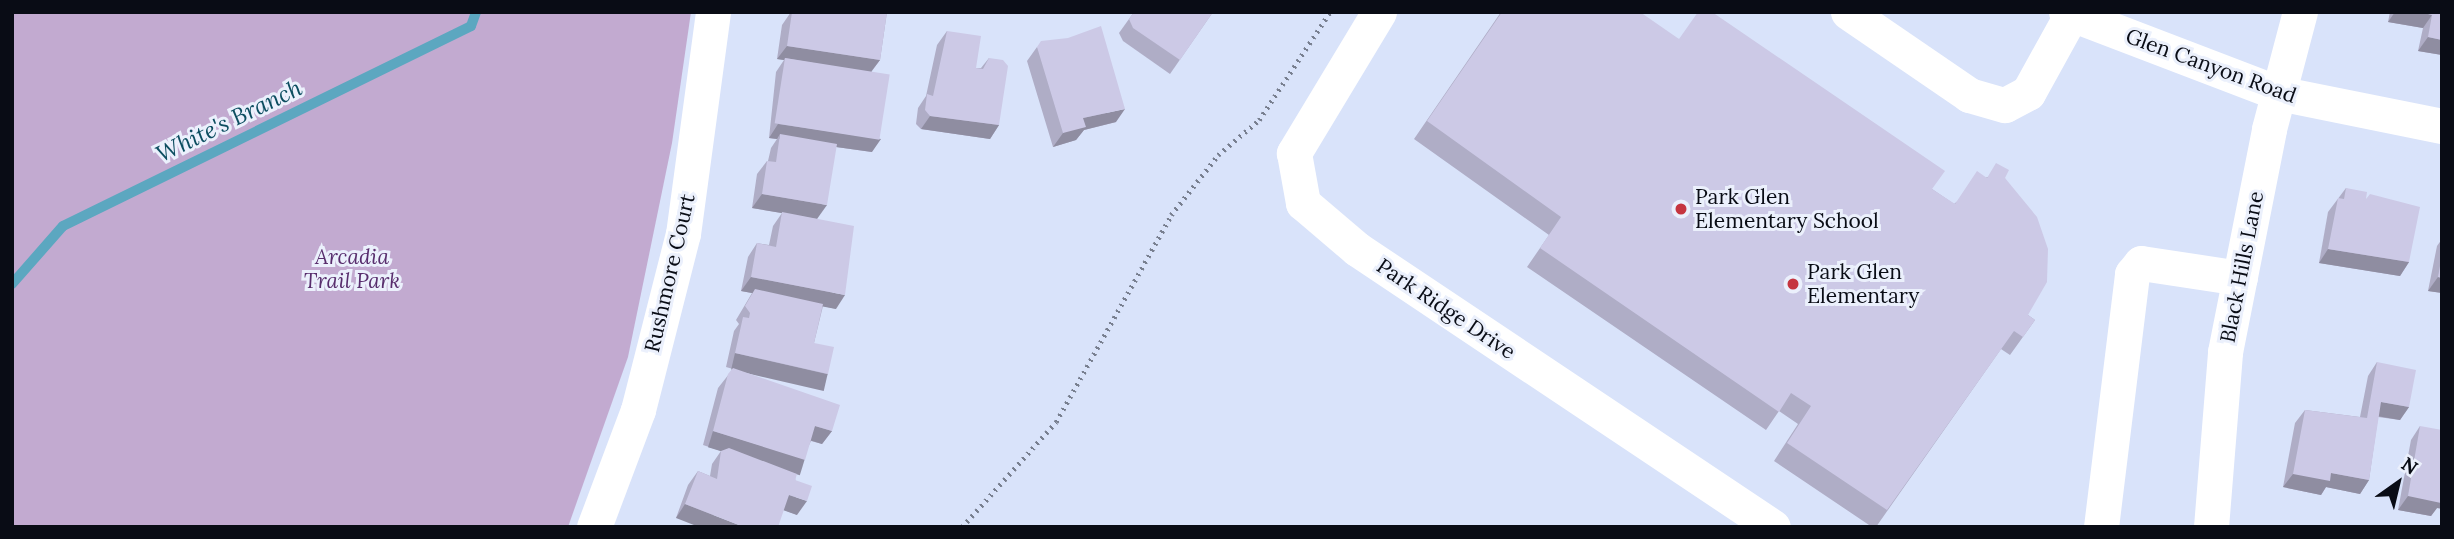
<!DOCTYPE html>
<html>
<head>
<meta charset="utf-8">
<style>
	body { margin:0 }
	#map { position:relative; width:2454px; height:539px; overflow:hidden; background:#d9e3fa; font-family:Lora,serif }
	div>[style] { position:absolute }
	.green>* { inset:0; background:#c2aad0 }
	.stream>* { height:10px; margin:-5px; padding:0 5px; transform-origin:5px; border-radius:5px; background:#5ca7c0 }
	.path>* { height:4.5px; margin-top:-2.25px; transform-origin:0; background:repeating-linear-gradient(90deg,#787f8f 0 2px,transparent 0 7px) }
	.minor>* { height:35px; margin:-17.5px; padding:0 17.5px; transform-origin:17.5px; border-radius:17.5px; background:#fff }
	.wall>* { inset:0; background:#afadc6 }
	.shaded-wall>* { inset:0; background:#8f8da1; transform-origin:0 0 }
	.building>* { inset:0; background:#ccc9e6; transform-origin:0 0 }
	.dots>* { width:19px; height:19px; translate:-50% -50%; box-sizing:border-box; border:4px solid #ebf0fc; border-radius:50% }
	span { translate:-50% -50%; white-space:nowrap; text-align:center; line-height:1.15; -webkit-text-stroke:6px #ebf0fc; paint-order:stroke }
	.street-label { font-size:21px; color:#090c15 }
	.poi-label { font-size:21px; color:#090c15 }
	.left { translate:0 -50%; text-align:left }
	.park-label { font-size:21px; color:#582d6d; font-style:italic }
	.water-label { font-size:23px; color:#0c4d60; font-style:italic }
	.frame { position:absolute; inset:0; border:14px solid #090c15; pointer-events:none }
	.north { position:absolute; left:2363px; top:448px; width:70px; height:70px; -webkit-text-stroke:5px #ebf0fc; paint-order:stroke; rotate:34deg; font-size:19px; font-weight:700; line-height:28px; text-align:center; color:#090c15 }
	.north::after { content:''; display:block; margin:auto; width:24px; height:32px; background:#090c15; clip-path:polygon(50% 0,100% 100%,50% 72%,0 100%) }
</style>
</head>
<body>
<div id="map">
	<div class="green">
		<div style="clip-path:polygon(12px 12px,691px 12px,672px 143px,628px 357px,568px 527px,12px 527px)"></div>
	</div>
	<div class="stream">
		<div style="left:12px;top:284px;width:77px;rotate:-48.7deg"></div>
		<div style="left:63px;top:226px;width:454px;rotate:-26.1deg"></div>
		<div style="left:471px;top:26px;width:15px;rotate:-70deg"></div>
	</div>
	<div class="path">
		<div style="left:962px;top:527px;width:141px;rotate:-48.2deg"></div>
		<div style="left:1056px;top:422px;width:237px;rotate:-60.9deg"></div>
		<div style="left:1171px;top:215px;width:76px;rotate:-51.9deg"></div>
		<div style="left:1218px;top:155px;width:54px;rotate:-40.5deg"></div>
		<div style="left:1259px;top:120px;width:129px;rotate:-56.7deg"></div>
	</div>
	<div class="minor">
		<div style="left:1379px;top:12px;width:165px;rotate:121.1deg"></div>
		<div style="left:1294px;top:153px;width:51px;rotate:79.8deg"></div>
		<div style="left:1303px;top:203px;width:71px;rotate:40.4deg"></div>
		<div style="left:1357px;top:249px;width:500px;rotate:33.75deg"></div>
		<div style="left:1848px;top:12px;width:147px;rotate:34.4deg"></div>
		<div style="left:1969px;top:95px;width:37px;rotate:16deg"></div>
		<div style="left:2005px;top:105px;width:26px;rotate:-28deg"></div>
		<div style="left:2028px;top:93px;width:89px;rotate:-61.1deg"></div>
		<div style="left:2066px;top:12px;width:227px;rotate:20.9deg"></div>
		<div style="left:2278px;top:93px;width:167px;rotate:11.4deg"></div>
		<div style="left:594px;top:527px;width:125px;rotate:-69.4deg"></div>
		<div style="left:638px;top:410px;width:182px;rotate:-75.7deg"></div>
		<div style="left:683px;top:234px;width:224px;rotate:-82.3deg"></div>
		<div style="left:2101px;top:527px;width:255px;rotate:-83deg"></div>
		<div style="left:2132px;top:274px;width:14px;rotate:-51deg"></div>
		<div style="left:2141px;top:263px;width:100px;rotate:8.6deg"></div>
		<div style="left:2211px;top:527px;width:176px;rotate:-85.4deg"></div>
		<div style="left:2225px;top:352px;width:227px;rotate:-78.8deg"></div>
		<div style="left:2269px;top:129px;width:121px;rotate:-75.2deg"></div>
	</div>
	<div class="wall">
		<div style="clip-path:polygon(791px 12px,803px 13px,803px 12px,887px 12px,880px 60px,872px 71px,872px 152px,836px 147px,817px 219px,836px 309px,823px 306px,814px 343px,828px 374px,818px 388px,736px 369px,832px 431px,822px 444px,811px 441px,795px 474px,797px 515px,784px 510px,676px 518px,688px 485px,698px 471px,710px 476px,712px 464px,721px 451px,703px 445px,718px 388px,733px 369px,726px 367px,734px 331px,739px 324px,736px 320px,752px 293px,741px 291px,748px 257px,757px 243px,769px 245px,773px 226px,782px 213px,752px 208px,757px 174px,767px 161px,768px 161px,771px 148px,777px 139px,769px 138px,776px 72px,784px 60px,777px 59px,782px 25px)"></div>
		<div style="clip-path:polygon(1134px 12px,1213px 12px,1170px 74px,1123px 41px,1119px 33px)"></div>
		<div style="clip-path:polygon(1501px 12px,1679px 39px,1932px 189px,1954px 204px,1987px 177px,2005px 178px,2028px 315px,2035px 320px,2010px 355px,2001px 349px,1876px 527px,1872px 527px,1774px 461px,1798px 424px,1779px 411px,1766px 430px,1527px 267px,1549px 235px,1414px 139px)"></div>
		<div style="clip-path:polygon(2390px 12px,2442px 12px,2442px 55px,2418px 51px,2423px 28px,2388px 22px)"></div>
		<div style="clip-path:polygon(947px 31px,976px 68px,981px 68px,989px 58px,999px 125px,990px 139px,921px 129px,916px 124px,918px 108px,926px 96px,937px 45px)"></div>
		<div style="clip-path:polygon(1037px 47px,1116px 122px,1084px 130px,1076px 140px,1053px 147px,1027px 61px)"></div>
		<div style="clip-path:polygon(2346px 188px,2366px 199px,2409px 262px,2400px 276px,2319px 263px,2328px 212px)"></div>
		<div style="clip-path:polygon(2442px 239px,2442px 293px,2428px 291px,2437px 246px)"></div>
		<div style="clip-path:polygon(2377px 362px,2409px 407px,2400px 420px,2378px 417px,2369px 480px,2360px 494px,2326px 487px,2321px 495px,2283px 487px,2295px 423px,2305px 410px,2360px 417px,2368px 376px)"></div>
		<div style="clip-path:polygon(2420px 426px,2437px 508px,2431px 516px,2398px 510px,2411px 440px)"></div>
	</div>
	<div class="shaded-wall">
		<div style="clip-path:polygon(2395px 12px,2420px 12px,2432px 15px,2423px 28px,2388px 22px)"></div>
		<div style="clip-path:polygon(2428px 37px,2442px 40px,2442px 55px,2418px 51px)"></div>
		<div style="clip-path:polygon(787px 46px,880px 60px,870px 73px,785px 58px,784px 60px,777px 59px)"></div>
		<div style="clip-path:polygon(1125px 109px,1116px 122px,1084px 130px,1076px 140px,1053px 147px,1063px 133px,1083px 118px)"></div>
		<div style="clip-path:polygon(930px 116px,999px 125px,990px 139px,921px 129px)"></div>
		<div style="clip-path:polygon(778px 124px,881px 139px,872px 152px,779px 139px,780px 134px,777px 139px,769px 138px)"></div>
		<div style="clip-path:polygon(762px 194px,827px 205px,817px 219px,752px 208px)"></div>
		<div style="clip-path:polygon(2328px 249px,2409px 262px,2400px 276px,2319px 263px)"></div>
		<div style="clip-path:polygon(751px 277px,845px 295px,836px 309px,741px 291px)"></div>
		<div style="clip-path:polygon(2438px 277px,2442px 278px,2442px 293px,2428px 291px)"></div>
		<div style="left:735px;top:353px;width:95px;height:17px;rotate:13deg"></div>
		<div style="clip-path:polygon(2381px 402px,2409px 407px,2400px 420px,2371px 415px)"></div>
		<div style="clip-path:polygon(815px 426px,832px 431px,822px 444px,806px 439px)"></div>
		<div style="left:713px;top:431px;width:96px;height:17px;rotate:17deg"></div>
		<div style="clip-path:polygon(2331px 473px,2369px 480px,2360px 494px,2326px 487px,2321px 495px,2283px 487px,2293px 474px)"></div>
		<div style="clip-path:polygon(2442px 494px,2442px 509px,2437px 508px,2431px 516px,2398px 510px,2408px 496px)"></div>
		<div style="clip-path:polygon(789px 495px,807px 501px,797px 515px,780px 509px)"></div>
		<div style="clip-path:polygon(685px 504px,744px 527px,699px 527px,676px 518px)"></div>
	</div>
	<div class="building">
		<div style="clip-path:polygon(792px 12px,811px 14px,811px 12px,887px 12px,880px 60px,787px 46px)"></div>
		<div style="clip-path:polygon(1134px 12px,1213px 12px,1180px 60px,1133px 28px,1129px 19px)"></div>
		<div style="clip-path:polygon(1502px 12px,1640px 12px,1679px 39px,1698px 12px,1712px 12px,1945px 171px,1932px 189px,1955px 204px,1977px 171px,1987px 178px,1996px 163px,2009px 170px,2005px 178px,2037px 217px,2048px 249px,2047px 282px,2028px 315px,2035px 320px,2023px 337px,2014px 331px,1887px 510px,1787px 443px,1811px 406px,1791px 393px,1779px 412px,1540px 248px,1561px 217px,1427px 121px)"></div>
		<div style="clip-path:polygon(2420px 12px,2442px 12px,2442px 40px,2428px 37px,2432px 15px)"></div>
		<div style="clip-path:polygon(1101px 26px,1125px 109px,1083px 118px,1086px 127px,1063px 133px,1037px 47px,1041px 41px,1068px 38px)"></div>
		<div style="clip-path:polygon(947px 31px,981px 36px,976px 68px,983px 69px,989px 58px,1003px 60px,1008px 66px,999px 125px,930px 116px,925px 110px,927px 94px,933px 96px)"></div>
		<div style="left:785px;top:58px;width:106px;height:66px;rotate:9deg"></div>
		<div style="clip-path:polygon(780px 134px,837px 144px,827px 205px,762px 194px,767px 161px,776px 162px)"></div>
		<div style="clip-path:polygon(2346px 188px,2367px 192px,2366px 199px,2370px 194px,2420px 207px,2409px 262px,2328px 249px,2338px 198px,2344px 199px)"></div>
		<div style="clip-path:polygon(782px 212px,854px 226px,845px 295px,751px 277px,757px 243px,776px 247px)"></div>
		<div style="clip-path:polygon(2442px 255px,2442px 278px,2438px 277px)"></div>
		<div style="clip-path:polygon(755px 289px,823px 304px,814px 343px,834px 347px,828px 374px,735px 353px,743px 317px,749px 318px,750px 313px,745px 306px)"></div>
		<div style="clip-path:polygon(2377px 362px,2416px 370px,2409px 407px,2381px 402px,2369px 480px,2331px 473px,2330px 481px,2293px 474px,2305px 410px,2367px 418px)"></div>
		<div style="clip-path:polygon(733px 368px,840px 405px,832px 431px,815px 426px,805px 460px,713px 431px,728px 374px)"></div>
		<div style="clip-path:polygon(2420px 426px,2442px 430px,2442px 495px,2441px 503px,2408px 496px)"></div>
		<div style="clip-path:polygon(729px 448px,797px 474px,795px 480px,812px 486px,807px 501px,789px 495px,778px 527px,744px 527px,685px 504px,698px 471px,717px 479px,721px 451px)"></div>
	</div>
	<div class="dots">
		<div style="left:1681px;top:209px;background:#c53540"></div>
		<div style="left:1793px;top:284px;background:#c53540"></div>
	</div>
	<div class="street-label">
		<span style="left:2211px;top:66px;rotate:20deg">Glen Canyon Road</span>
		<span style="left:2242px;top:267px;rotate:-79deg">Black Hills Lane</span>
		<span style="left:670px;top:273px;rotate:-77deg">Rushmore Court</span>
		<span style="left:1446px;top:309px;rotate:34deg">Park Ridge Drive</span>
	</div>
	<div class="poi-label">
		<span class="left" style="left:1695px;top:209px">Park Glen<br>Elementary School</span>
		<span class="left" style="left:1807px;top:284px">Park Glen<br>Elementary</span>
	</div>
	<div class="park-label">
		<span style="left:352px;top:269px">Arcadia<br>Trail Park</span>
	</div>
	<div class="water-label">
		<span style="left:229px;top:121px;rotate:-26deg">White's Branch</span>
	</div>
	<div class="frame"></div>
	<div class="north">N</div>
</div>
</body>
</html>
